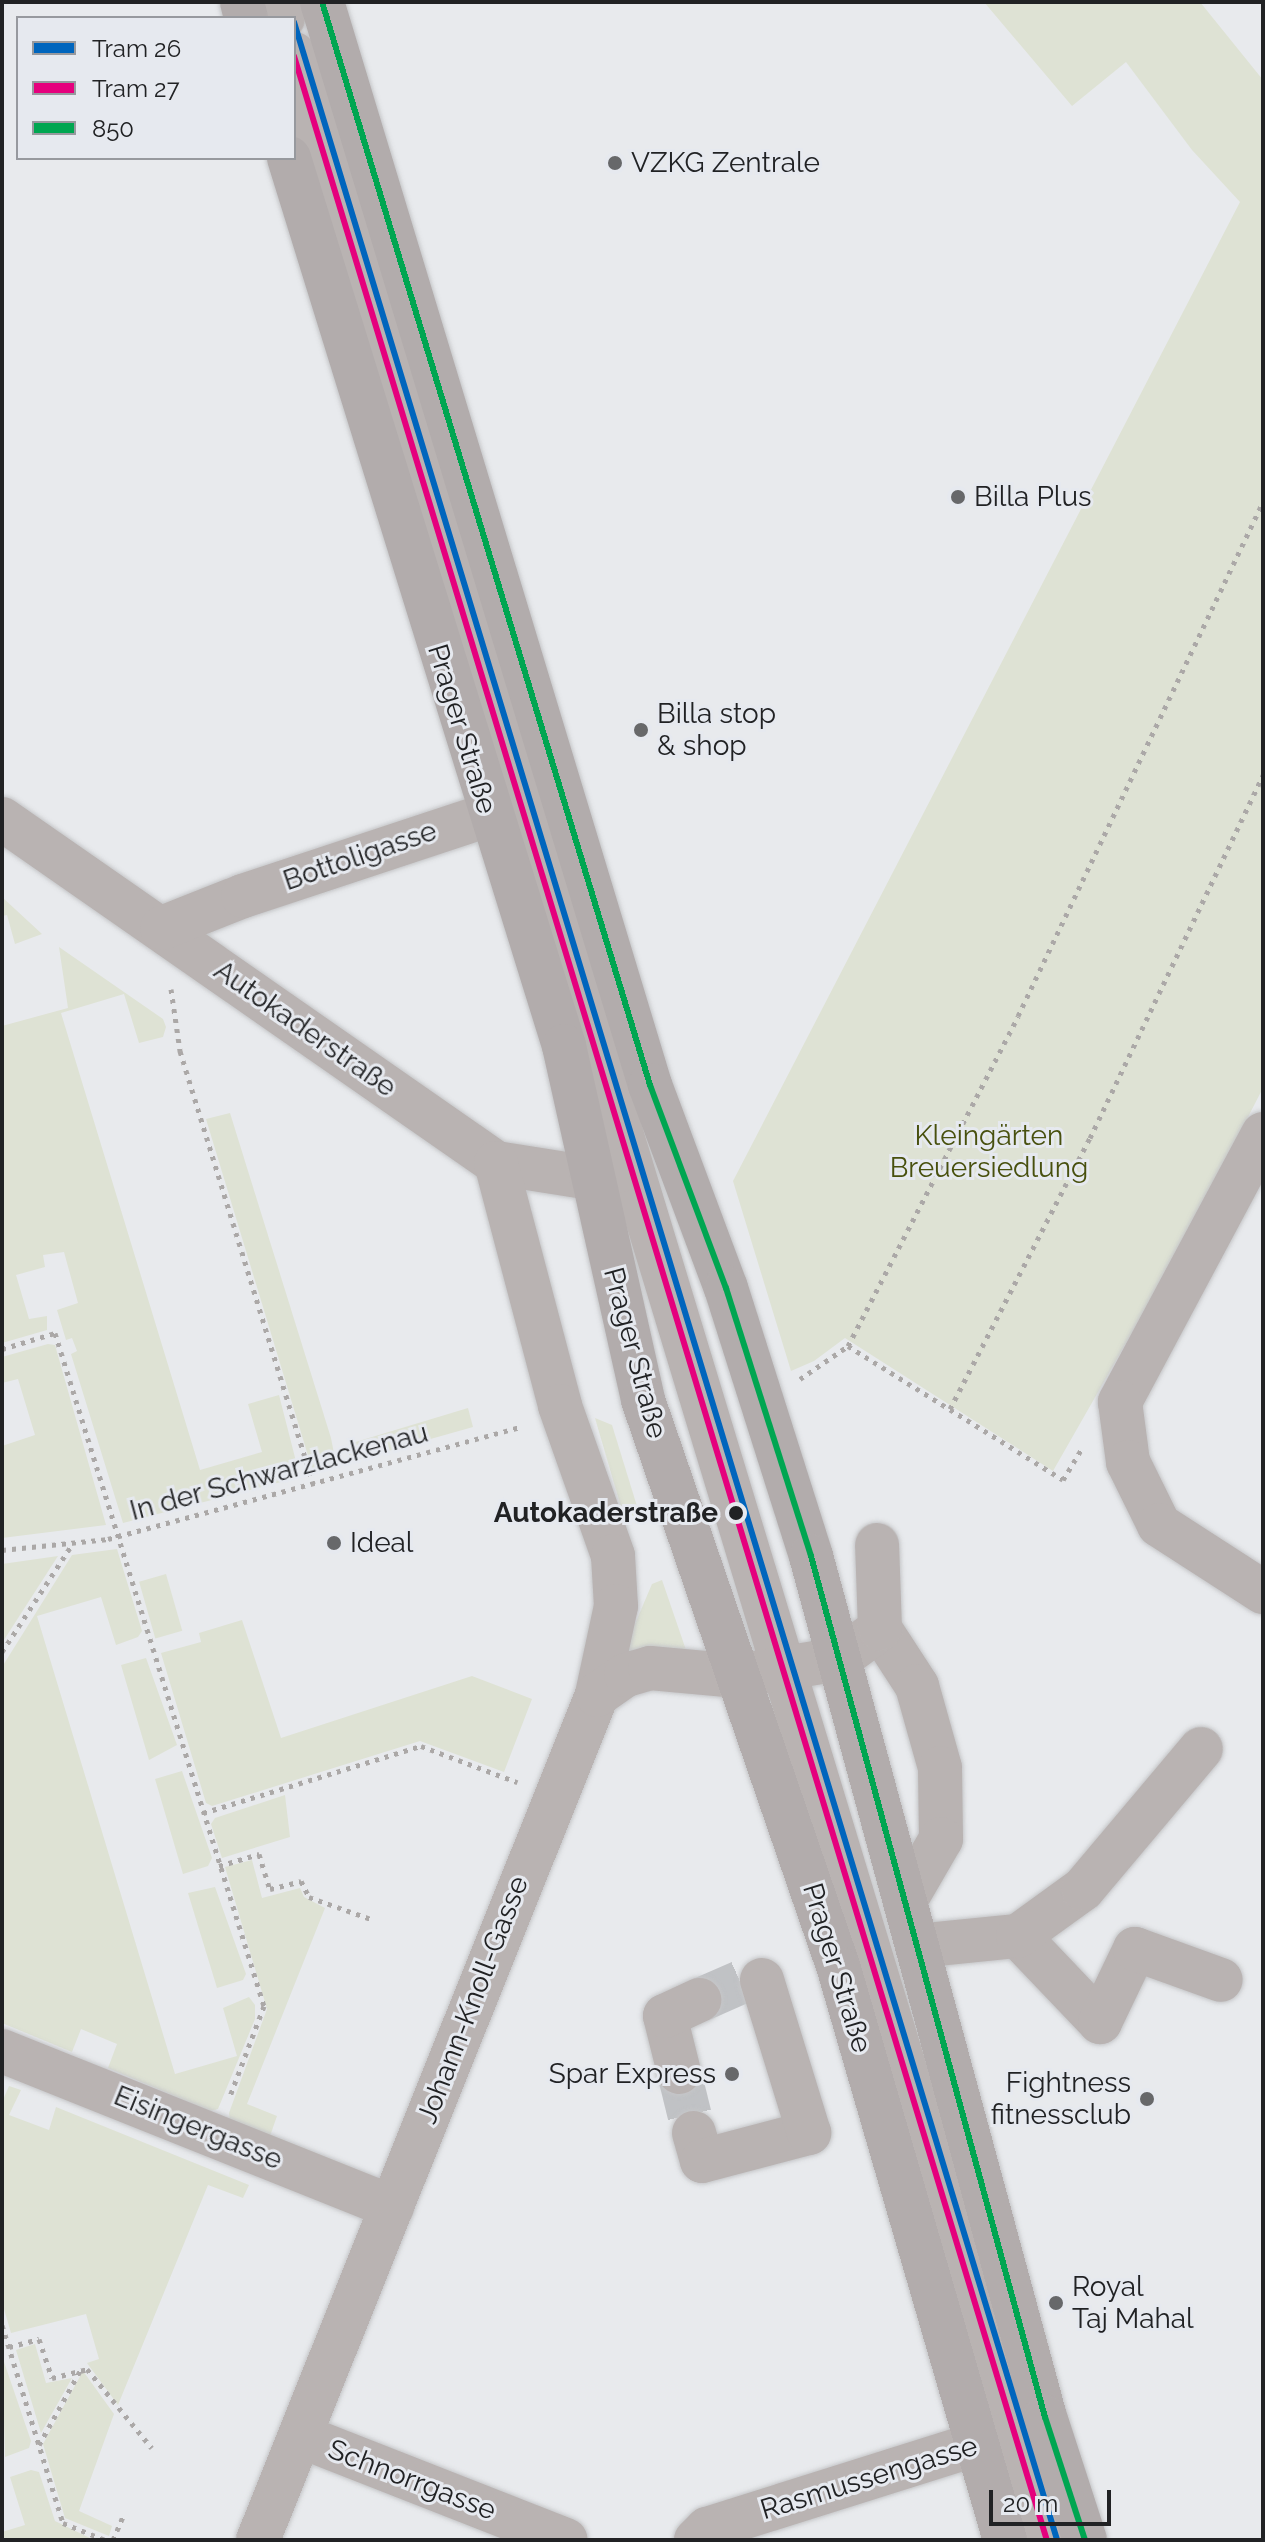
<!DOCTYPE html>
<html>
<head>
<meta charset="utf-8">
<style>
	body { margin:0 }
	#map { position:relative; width:1265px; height:2542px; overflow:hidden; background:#e8eaed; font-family:Raleway,sans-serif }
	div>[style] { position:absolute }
	.green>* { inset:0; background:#dee2d4; transform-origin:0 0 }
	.minor-tunnel>* { height:44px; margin-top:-22px; transform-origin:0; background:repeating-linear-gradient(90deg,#c0c2c5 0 44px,transparent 0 66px) }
	.path>* { height:5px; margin-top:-2.5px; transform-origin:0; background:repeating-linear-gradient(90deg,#aba8a7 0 4px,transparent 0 10px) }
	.roads { filter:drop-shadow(0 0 2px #c5c6c8) drop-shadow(0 0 2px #c5c6c8) }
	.minor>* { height:44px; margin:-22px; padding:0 22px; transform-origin:22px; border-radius:22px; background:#b9b3b2 }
	.major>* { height:44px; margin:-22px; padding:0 22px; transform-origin:22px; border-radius:22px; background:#b2acac }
	.bus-1>* { height:6px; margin:-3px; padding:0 3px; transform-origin:3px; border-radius:3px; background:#00a651 }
	.tram-1>* { height:6px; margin:-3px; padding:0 3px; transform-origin:3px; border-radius:3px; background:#0065bd }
	.tram-2>* { height:6px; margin:-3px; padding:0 3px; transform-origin:3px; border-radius:3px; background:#e5007d }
	.dots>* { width:22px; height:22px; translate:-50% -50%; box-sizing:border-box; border:4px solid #e6e9ef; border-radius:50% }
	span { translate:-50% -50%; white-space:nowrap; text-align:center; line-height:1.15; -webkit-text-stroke:6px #e6e9ef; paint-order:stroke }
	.poi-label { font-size:28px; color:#212224 }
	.left { translate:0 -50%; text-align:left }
	.right { translate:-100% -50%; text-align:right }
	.street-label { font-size:28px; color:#212224 }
	.park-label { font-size:28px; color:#48500e }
	.stop-label { font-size:28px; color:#212224; font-weight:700 }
	.frame { position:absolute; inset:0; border:4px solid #212224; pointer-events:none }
	.legend { position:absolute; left:16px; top:16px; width:280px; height:144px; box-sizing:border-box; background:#e6e9ef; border:2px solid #97999e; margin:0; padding:10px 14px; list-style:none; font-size:24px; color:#212224 }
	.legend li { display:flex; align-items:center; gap:16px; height:40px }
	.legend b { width:40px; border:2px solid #97999e }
	.scale { position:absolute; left:989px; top:2490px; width:122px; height:36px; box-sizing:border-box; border:4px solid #212224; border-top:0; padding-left:10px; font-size:24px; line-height:28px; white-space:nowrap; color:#212224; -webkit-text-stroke:6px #e6e9ef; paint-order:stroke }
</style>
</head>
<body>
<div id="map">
	<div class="green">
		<div style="clip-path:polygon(984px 2px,1200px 2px,1263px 80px,1263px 1088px,1178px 1252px,1053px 1471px,845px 1338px,814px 1361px,791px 1371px,733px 1181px,1240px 202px,1192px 150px,1126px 62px,1072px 106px)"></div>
		<div style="clip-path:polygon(2px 897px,42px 934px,15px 944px,7px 915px,2px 916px)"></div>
		<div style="clip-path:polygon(59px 947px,163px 1019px,166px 1027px,163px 1037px,139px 1043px,124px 994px,61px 1013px,200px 1470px,262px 1452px,248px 1404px,279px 1395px,300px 1477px,123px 1523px,71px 1354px,77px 1351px,72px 1338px,66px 1340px,57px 1310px,78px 1303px,64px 1252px,43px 1255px,45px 1267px,16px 1275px,29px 1319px,47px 1316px,47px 1330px,2px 1343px,2px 1026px,68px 1008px)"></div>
		<div style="clip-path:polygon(230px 1113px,331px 1438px,336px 1464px,313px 1472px,206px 1119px)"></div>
		<div style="clip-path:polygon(48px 1344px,55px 1345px,106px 1525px,2px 1538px,2px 1446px,35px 1435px,18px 1379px,2px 1383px,2px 1357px)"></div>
		<div style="clip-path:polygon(468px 1408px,473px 1427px,349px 1462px,349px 1444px)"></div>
		<div style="clip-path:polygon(595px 1418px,612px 1425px,640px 1516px,636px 1518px,621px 1507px)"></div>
		<div style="clip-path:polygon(117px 1549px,142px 1631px,138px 1637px,116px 1645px,101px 1597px,37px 1616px,175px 2074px,237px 2056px,223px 2008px,249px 1997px,255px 2005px,255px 2019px,218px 2109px,210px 2111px,108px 2068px,117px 2044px,81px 2029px,72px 2052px,2px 2023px,2px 1667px,72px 1555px)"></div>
		<div style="clip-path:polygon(58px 1556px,2px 1643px,2px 1564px)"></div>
		<div style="left:166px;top:1574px;width:59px;height:28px;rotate:74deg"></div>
		<div style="clip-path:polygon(662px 1580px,686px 1650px,660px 1647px,628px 1653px,626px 1645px,652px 1584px)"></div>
		<div style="clip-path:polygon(242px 1620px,281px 1738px,472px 1676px,532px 1699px,504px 1772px,420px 1741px,212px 1806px,206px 1803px,161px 1653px,201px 1642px,199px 1633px)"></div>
		<div style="clip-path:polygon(146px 1658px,177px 1745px,149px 1760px,121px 1665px)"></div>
		<div style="clip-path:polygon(182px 1771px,212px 1858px,208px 1866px,183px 1874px,155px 1779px)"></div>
		<div style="clip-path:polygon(285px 1795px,290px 1837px,222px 1858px,211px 1824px,215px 1818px)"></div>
		<div style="clip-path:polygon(252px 1860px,262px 1898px,300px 1888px,304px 1897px,325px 1908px,247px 2104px,277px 2116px,270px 2136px,230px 2119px,229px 2113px,267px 2009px,225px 1867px)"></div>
		<div style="clip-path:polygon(215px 1887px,246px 1974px,243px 1980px,217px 1988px,188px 1893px)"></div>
		<div style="clip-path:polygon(9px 2086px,21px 2090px,9px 2115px,49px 2130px,56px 2107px,249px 2185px,243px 2198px,208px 2185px,118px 2405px,87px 2363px,99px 2359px,86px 2314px,11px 2333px,2px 2302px,2px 2102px)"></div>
		<div style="clip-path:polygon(35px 2344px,46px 2383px,72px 2378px,41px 2433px,16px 2350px)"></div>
		<div style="clip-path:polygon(2px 2356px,31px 2441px,29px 2448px,5px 2457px)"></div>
		<div style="clip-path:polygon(83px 2371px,114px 2414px,79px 2511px,112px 2526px,109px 2536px,65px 2518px,43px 2444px)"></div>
		<div style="clip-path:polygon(31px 2470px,39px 2472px,55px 2521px,94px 2540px,2px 2540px,2px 2532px,25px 2525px,10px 2477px)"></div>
	</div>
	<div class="minor-tunnel">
		<div style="left:700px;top:2000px;width:47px;rotate:-23.8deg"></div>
		<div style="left:679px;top:2072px;width:63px;rotate:76.2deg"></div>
	</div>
	<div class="path">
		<div style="left:171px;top:989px;width:63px;rotate:81.7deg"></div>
		<div style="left:180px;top:1051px;width:453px;rotate:72.9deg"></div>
		<div style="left:848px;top:1346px;width:371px;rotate:-62.7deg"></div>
		<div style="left:1018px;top:1016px;width:569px;rotate:-64.52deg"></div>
		<div style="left:2px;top:1349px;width:55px;rotate:-16.8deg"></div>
		<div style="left:55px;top:1333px;width:705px;rotate:72.75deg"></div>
		<div style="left:264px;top:2006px;width:96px;rotate:110.7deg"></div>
		<div style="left:800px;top:1379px;width:58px;rotate:-34.5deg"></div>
		<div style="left:848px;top:1346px;width:253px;rotate:31.9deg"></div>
		<div style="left:1063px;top:1480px;width:39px;rotate:-59deg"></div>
		<div style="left:950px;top:1409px;width:305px;rotate:-62.7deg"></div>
		<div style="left:1090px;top:1138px;width:402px;rotate:-64.5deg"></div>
		<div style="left:2px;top:1550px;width:107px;rotate:-5.9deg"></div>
		<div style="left:108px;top:1539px;width:428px;rotate:-15.2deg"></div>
		<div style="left:2px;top:1652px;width:130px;rotate:-56.9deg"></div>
		<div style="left:203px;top:1813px;width:228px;rotate:-17.1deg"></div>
		<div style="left:421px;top:1746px;width:103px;rotate:20.6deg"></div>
		<div style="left:219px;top:1866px;width:42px;rotate:-16.7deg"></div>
		<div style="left:259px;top:1854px;width:37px;rotate:73deg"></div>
		<div style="left:270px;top:1889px;width:32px;rotate:-14deg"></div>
		<div style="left:301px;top:1881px;width:18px;rotate:63deg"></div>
		<div style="left:309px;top:1897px;width:66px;rotate:19.5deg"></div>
		<div style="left:2px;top:2325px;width:207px;rotate:72.9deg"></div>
		<div style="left:63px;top:2523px;width:45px;rotate:22deg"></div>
		<div style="left:9px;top:2347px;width:31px;rotate:-15deg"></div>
		<div style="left:39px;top:2339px;width:41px;rotate:71.6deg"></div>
		<div style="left:52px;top:2378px;width:36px;rotate:-14deg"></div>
		<div style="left:87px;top:2369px;width:102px;rotate:50.6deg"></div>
		<div style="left:39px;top:2445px;width:85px;rotate:-61deg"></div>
		<div style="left:113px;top:2540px;width:25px;rotate:-67deg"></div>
	</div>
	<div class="roads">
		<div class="minor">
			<div style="left:278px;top:2px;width:17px;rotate:73deg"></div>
			<div style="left:294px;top:54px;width:2598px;rotate:73.13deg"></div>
			<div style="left:2px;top:819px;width:602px;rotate:34.85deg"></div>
			<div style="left:496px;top:1163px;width:96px;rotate:9deg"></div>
			<div style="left:591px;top:1178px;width:39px;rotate:-15deg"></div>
			<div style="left:162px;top:928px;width:87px;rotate:-21.6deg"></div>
			<div style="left:243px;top:896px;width:299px;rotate:-18.3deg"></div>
			<div style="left:1263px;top:1134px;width:304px;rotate:118.1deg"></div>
			<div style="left:1120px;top:1402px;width:61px;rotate:82.4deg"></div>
			<div style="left:1128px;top:1462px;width:70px;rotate:63.8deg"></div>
			<div style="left:1159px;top:1525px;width:124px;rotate:32.8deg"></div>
			<div style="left:496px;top:1163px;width:251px;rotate:75.2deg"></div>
			<div style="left:560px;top:1406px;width:159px;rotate:70.5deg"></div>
			<div style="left:613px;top:1556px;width:50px;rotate:86.6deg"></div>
			<div style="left:616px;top:1606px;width:91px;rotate:102.1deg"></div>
			<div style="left:880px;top:1629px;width:68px;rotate:57deg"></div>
			<div style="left:917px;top:1686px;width:85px;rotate:74.3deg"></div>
			<div style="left:940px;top:1768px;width:71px;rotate:89.2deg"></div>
			<div style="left:941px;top:1839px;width:72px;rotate:120.1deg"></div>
			<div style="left:1018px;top:1936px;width:119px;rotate:46.4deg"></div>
			<div style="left:1100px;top:2022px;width:81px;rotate:-64.4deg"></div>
			<div style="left:1135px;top:1949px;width:91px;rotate:19.8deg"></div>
			<div style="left:917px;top:1946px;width:101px;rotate:-5.7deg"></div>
			<div style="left:1018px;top:1936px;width:80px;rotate:-35.9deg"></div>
			<div style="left:1083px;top:1889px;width:183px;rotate:-49.9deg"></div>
			<div style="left:2px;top:2051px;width:420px;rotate:21.8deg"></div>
			<div style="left:679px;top:2072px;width:58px;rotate:-104deg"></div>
			<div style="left:665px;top:2016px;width:38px;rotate:-25deg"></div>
			<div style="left:694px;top:2133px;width:29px;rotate:74deg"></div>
			<div style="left:702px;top:2161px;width:111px;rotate:-14.7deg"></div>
			<div style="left:809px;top:2133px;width:160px;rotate:-107.1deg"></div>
			<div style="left:303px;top:2437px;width:282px;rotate:21.4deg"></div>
			<div style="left:258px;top:2540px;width:910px;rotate:-68.14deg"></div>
			<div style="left:597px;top:1695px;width:35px;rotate:-35deg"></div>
			<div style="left:626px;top:1675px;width:25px;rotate:-16deg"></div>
			<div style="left:650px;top:1668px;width:88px;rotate:5.2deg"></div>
			<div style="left:738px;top:1676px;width:102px;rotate:-9.6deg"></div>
			<div style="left:839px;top:1659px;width:51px;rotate:-36.2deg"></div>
			<div style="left:880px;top:1629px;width:84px;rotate:-92deg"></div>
			<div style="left:696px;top:2540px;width:16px;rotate:-45deg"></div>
			<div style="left:707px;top:2529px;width:322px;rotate:-17.5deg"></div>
		</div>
		<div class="major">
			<div style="left:242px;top:2px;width:16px;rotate:76deg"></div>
			<div style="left:322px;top:2px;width:1132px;rotate:73.15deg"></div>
			<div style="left:650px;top:1085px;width:217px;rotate:69.5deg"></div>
			<div style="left:726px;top:1288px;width:281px;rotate:72.4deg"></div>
			<div style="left:811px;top:1556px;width:892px;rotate:74.8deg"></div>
			<div style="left:1045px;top:2417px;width:129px;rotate:72deg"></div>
			<div style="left:289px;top:158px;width:930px;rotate:72.79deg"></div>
			<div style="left:564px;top:1046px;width:363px;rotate:77.4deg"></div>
			<div style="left:643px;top:1400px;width:602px;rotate:70.99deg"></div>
			<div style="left:839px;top:1969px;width:595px;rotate:73.79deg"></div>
		</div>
	</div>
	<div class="bus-1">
		<div style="left:322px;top:2px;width:1132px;rotate:73.15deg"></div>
		<div style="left:650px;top:1085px;width:217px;rotate:69.5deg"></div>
		<div style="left:726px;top:1288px;width:281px;rotate:72.4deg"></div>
		<div style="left:811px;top:1556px;width:892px;rotate:74.8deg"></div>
		<div style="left:1045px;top:2417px;width:129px;rotate:72deg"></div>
	</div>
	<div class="tram-1">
		<div style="left:294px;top:22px;width:2631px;rotate:73.14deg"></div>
	</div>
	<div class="tram-2">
		<div style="left:294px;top:56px;width:2596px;rotate:73.14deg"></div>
	</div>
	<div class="dots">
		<div style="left:615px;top:163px;background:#67686a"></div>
		<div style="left:958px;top:497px;background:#67686a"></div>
		<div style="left:641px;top:730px;background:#67686a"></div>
		<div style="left:736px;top:1513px;background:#212224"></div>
		<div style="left:334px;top:1543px;background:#67686a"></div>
		<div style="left:732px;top:2074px;background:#67686a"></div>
		<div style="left:1147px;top:2099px;background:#67686a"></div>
		<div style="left:1056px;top:2303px;background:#67686a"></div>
	</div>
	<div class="poi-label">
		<span class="left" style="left:631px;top:163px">VZKG Zentrale</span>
		<span class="left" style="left:974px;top:497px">Billa Plus</span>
		<span class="left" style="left:657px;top:730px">Billa stop<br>&amp; shop</span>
		<span class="left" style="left:350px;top:1543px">Ideal</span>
		<span class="right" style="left:716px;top:2074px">Spar Express</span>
		<span class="right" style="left:1131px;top:2099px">Fightness<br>fitnessclub</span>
		<span class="left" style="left:1072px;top:2303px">Royal<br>Taj Mahal</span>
	</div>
	<div class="street-label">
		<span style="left:462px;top:729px;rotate:73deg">Prager Straße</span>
		<span style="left:360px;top:856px;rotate:-19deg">Bottoligasse</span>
		<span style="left:305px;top:1029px;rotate:35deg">Autokaderstraße</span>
		<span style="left:635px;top:1353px;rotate:75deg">Prager Straße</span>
		<span style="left:279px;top:1472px;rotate:-15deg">In der Schwarzlackenau</span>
		<span style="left:837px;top:1968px;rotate:73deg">Prager Straße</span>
		<span style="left:473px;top:2000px;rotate:-69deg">Johann-Knoll-Gasse</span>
		<span style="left:198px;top:2128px;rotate:22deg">Eisingergasse</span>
		<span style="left:869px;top:2478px;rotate:-17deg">Rasmussengasse</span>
		<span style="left:412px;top:2480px;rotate:21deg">Schnorrgasse</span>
	</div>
	<div class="park-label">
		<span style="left:989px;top:1152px">Kleingärten<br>Breuersiedlung</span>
	</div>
	<div class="stop-label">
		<span class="right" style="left:718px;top:1513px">Autokaderstraße</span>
	</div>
	<div class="frame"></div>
	<ul class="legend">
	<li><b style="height:10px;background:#0065bd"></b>Tram 26</li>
	<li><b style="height:10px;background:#e5007d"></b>Tram 27</li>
	<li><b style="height:10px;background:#00a651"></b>850</li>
	</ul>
	<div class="scale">20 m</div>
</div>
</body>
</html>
